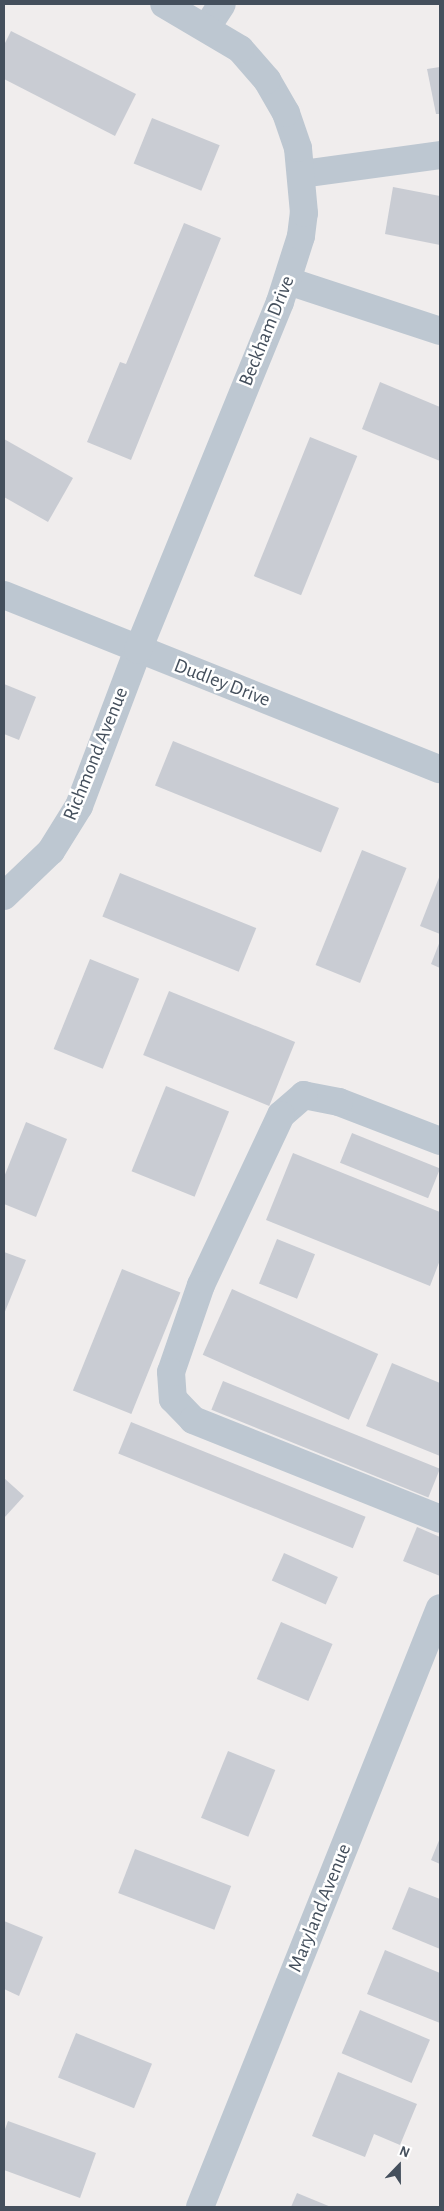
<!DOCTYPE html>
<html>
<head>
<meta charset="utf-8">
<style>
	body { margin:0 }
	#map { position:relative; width:444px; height:2211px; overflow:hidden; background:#f0eded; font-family:"Alegreya Sans",sans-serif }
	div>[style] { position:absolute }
	.building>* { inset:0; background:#c9ccd3; transform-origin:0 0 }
	.minor>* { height:28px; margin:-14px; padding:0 14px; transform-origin:14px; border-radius:14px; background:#bdc7d1 }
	span { translate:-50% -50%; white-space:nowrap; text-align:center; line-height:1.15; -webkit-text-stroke:5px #fff; paint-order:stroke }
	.street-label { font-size:20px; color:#444f5c }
	.frame { position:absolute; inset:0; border:5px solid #444f5c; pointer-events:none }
	.north { position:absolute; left:374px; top:2141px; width:50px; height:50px; -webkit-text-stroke:4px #fff; paint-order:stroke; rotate:22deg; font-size:14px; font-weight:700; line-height:20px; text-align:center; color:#444f5c }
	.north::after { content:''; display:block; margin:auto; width:18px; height:22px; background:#444f5c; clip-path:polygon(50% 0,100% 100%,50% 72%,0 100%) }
</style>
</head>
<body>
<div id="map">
	<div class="building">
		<div style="clip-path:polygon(11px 31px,136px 94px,115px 136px,4px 79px,4px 45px)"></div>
		<div style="clip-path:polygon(440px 67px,440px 114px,436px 114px,427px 69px)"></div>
		<div style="left:152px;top:118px;width:73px;height:49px;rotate:22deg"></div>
		<div style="clip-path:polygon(393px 187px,440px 196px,440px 245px,385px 234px)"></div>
		<div style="clip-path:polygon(184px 223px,221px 238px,131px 460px,87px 442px,120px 362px,126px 364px)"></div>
		<div style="clip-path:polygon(380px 382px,440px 407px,440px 461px,362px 429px)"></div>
		<div style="left:310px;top:437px;width:51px;height:150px;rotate:22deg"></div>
		<div style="clip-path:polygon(4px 439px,73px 478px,48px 522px,4px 497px)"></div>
		<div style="clip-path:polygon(4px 684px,36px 697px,19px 740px,4px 734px)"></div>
		<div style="left:173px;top:741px;width:179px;height:48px;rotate:22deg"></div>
		<div style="left:362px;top:850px;width:48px;height:124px;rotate:22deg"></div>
		<div style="left:120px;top:873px;width:147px;height:47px;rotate:22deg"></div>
		<div style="clip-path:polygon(440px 875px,440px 934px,420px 926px)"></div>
		<div style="clip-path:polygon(440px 941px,440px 968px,431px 964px)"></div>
		<div style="left:90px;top:959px;width:53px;height:97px;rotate:22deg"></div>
		<div style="left:169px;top:991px;width:136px;height:69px;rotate:22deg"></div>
		<div style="left:166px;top:1086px;width:68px;height:92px;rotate:22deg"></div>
		<div style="clip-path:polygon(26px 1122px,67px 1139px,36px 1217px,4px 1204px,4px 1177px)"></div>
		<div style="left:352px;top:1133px;width:95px;height:32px;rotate:22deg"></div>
		<div style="clip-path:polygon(293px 1153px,440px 1212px,440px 1260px,430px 1286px,266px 1220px)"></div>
		<div style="left:277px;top:1239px;width:41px;height:48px;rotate:22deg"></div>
		<div style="clip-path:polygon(4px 1252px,26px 1260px,4px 1314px)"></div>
		<div style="left:122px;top:1269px;width:63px;height:131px;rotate:22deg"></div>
		<div style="left:232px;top:1289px;width:160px;height:72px;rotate:24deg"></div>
		<div style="clip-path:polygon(392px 1363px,440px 1383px,440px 1456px,366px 1426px)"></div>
		<div style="left:223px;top:1381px;width:234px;height:31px;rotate:22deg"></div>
		<div style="left:131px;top:1422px;width:253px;height:34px;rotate:22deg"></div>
		<div style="clip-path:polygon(4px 1478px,24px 1496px,4px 1518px)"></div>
		<div style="clip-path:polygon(417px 1527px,440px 1537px,440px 1576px,403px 1561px)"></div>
		<div style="left:284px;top:1553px;width:59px;height:30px;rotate:24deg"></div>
		<div style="left:281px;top:1622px;width:56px;height:62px;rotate:23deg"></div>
		<div style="left:228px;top:1751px;width:51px;height:72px;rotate:22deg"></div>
		<div style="clip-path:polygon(440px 1838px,440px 1864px,431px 1860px)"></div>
		<div style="left:135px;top:1849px;width:103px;height:47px;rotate:21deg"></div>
		<div style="clip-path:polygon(409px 1887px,440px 1899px,440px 1949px,392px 1929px)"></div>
		<div style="clip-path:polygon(4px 1921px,43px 1937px,19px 1996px,4px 1989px)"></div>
		<div style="clip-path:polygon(385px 1950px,440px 1973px,440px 2023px,367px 1994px)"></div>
		<div style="left:360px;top:2010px;width:76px;height:47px;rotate:23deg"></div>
		<div style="left:76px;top:2033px;width:82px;height:48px;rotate:22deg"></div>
		<div style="clip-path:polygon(338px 2072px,417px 2104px,400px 2145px,374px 2134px,365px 2157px,312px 2136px)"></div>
		<div style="clip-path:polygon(8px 2121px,96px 2153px,80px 2198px,4px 2170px,4px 2132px)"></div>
		<div style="clip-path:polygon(297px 2193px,331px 2207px,291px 2207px)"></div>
	</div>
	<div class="minor">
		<div style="left:207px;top:27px;width:27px;rotate:-57deg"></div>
		<div style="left:302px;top:174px;width:139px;rotate:-7.8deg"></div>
		<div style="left:288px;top:281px;width:160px;rotate:18.2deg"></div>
		<div style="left:4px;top:595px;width:469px;rotate:21.8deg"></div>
		<div style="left:4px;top:896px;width:65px;rotate:-43.8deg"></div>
		<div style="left:51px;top:851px;width:53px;rotate:-58.1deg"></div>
		<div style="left:79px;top:806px;width:167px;rotate:-69.3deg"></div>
		<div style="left:138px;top:650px;width:376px;rotate:-67.8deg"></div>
		<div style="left:280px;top:302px;width:69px;rotate:-72.3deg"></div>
		<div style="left:301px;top:236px;width:23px;rotate:-83deg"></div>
		<div style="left:304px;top:213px;width:65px;rotate:-95.3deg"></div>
		<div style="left:298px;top:148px;width:37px;rotate:-109deg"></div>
		<div style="left:286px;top:113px;width:38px;rotate:-120deg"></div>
		<div style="left:267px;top:80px;width:41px;rotate:-131.1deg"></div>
		<div style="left:240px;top:49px;width:88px;rotate:-149.4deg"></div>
		<div style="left:440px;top:1141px;width:108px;rotate:-158.9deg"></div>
		<div style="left:339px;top:1102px;width:36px;rotate:-169deg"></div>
		<div style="left:304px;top:1095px;width:30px;rotate:139deg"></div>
		<div style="left:281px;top:1115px;width:188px;rotate:115.2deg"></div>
		<div style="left:201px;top:1285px;width:92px;rotate:109deg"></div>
		<div style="left:171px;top:1372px;width:27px;rotate:86deg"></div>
		<div style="left:173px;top:1399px;width:29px;rotate:46deg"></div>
		<div style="left:193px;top:1420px;width:266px;rotate:21.8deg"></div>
		<div style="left:200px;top:2207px;width:645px;rotate:-68.17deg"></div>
	</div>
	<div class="street-label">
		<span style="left:267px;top:331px;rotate:-68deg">Beckham Drive</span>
		<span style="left:222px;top:683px;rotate:21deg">Dudley Drive</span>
		<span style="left:96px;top:754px;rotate:-68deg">Richmond Avenue</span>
		<span style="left:320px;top:1908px;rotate:-68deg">Maryland Avenue</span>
	</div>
	<div class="frame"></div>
	<div class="north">N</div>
</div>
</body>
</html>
